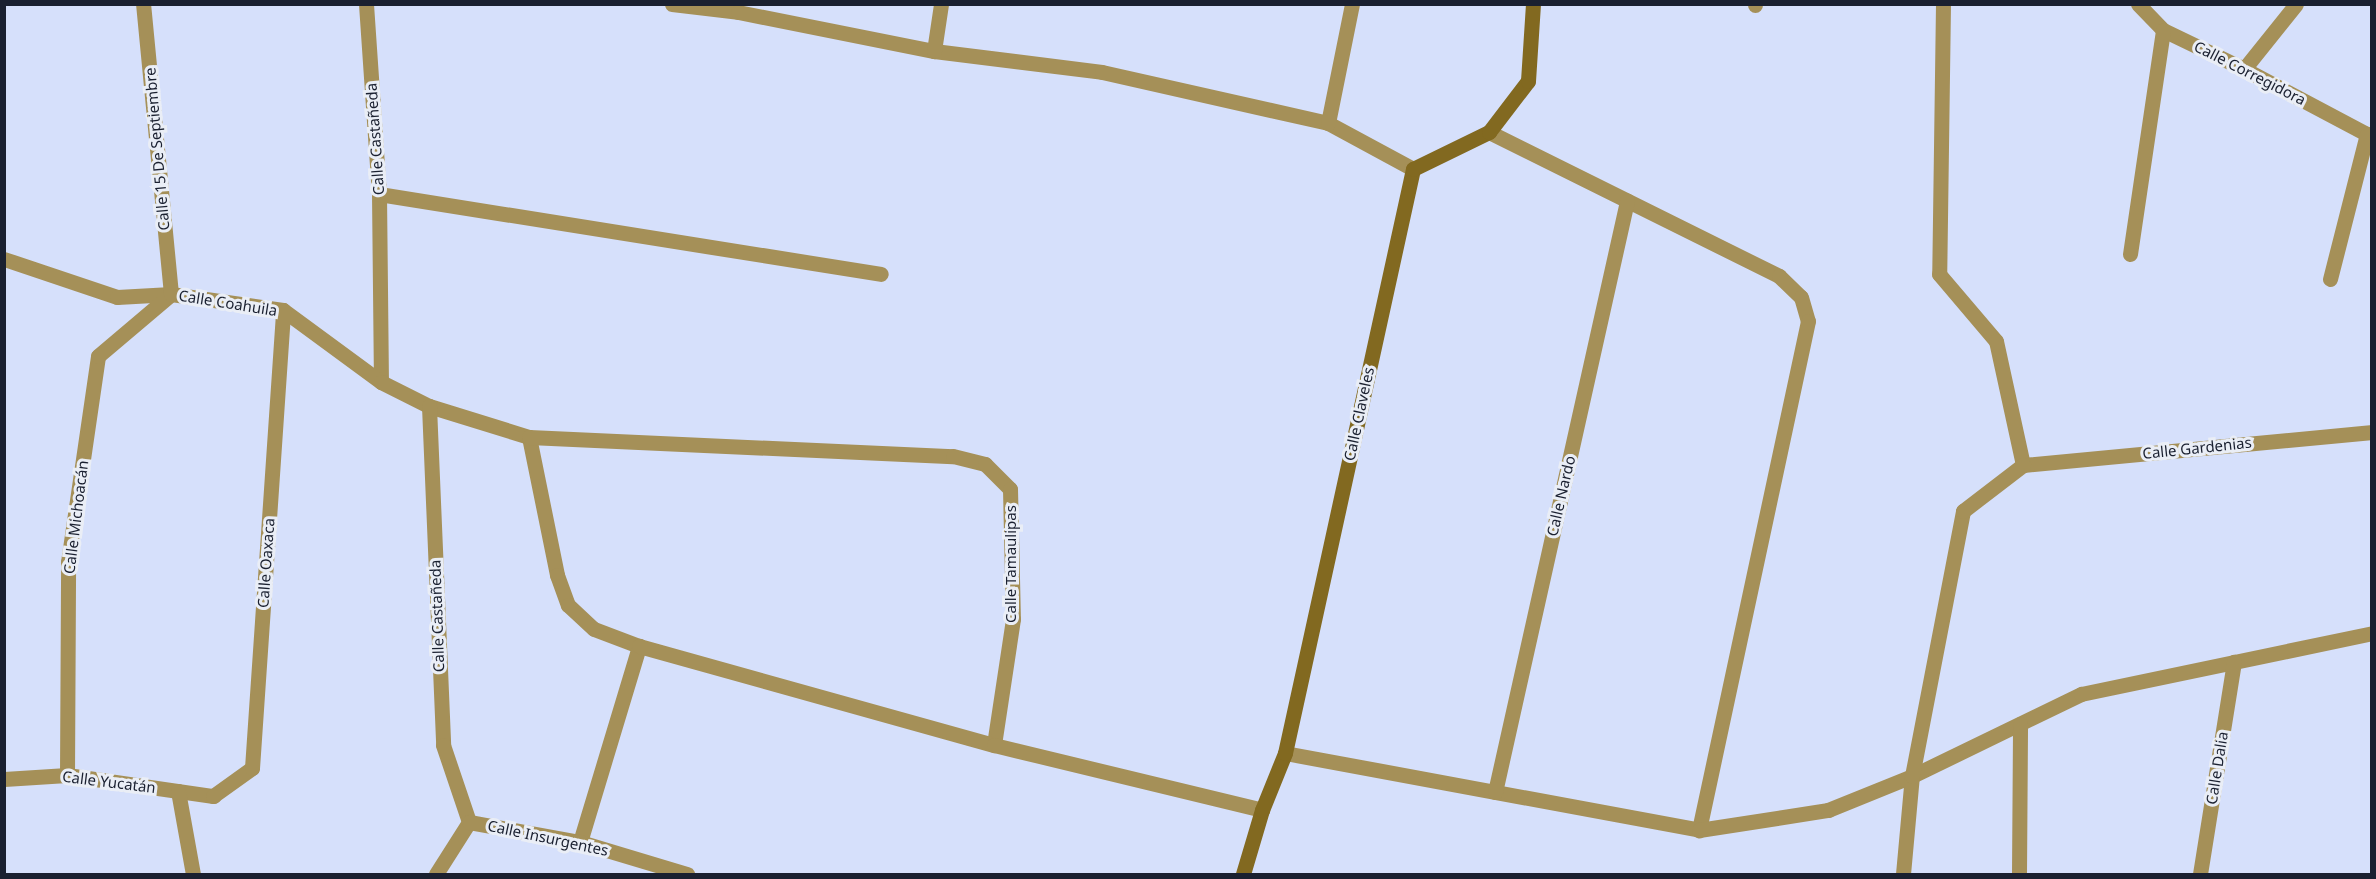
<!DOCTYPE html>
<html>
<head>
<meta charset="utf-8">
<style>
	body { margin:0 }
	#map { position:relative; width:2376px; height:879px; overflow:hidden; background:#d6e0fb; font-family:"Noto Sans",sans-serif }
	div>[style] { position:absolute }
	.street>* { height:15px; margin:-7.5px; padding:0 7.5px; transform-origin:7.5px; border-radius:7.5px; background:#a59058 }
	.secondary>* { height:15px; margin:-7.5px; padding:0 7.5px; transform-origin:7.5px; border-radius:7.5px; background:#826920 }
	span { translate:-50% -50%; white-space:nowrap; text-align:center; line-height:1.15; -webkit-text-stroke:6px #eaeef6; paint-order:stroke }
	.street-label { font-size:15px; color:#1a2030 }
	.frame { position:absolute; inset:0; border:6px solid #1a2030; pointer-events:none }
</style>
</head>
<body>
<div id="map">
	<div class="street">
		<div style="left:366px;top:4px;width:190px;rotate:86.1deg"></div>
		<div style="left:379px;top:194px;width:188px;rotate:89.4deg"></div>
		<div style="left:672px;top:4px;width:66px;rotate:6.9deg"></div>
		<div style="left:738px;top:12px;width:200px;rotate:11.3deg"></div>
		<div style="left:934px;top:51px;width:169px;rotate:7.1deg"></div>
		<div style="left:1102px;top:72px;width:232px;rotate:12.7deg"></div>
		<div style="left:1328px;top:123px;width:97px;rotate:28.4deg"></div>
		<div style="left:1755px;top:4px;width:1px;rotate:90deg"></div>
		<div style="left:1943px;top:4px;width:270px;rotate:90.8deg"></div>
		<div style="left:1939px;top:274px;width:88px;rotate:49.6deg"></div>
		<div style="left:1996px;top:341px;width:127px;rotate:77.7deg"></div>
		<div style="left:2138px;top:4px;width:36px;rotate:46deg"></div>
		<div style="left:2163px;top:30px;width:90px;rotate:25.7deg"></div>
		<div style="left:2244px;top:69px;width:139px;rotate:27.9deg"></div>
		<div style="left:934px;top:51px;width:48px;rotate:-81.5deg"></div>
		<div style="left:2244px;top:69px;width:83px;rotate:-51.3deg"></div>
		<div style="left:1328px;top:123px;width:121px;rotate:-78.6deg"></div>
		<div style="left:1489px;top:132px;width:324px;rotate:26.4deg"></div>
		<div style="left:1779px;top:276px;width:30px;rotate:44deg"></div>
		<div style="left:1801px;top:297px;width:25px;rotate:74deg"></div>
		<div style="left:1808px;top:321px;width:521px;rotate:102.09deg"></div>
		<div style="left:379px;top:194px;width:508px;rotate:9.05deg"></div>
		<div style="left:2130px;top:254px;width:226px;rotate:-81.6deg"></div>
		<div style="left:4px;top:259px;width:119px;rotate:18.6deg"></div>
		<div style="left:117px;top:297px;width:54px;rotate:-3.2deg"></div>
		<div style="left:171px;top:294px;width:113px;rotate:8.1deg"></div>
		<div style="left:283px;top:310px;width:122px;rotate:36.3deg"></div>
		<div style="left:381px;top:382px;width:54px;rotate:26.6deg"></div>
		<div style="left:429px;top:406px;width:105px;rotate:17.2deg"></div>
		<div style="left:529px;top:437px;width:141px;rotate:78.5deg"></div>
		<div style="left:557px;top:575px;width:32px;rotate:70deg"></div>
		<div style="left:568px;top:605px;width:35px;rotate:43deg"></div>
		<div style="left:594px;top:629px;width:48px;rotate:20.7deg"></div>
		<div style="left:2330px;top:279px;width:150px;rotate:-75.7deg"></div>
		<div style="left:429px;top:406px;width:339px;rotate:87.6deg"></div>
		<div style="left:443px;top:745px;width:81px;rotate:71.3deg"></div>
		<div style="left:529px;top:437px;width:424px;rotate:2.6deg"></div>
		<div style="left:953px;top:456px;width:33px;rotate:14deg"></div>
		<div style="left:985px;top:464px;width:35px;rotate:45deg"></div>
		<div style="left:1010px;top:489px;width:130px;rotate:88.7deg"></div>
		<div style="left:1013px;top:619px;width:127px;rotate:98.6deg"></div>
		<div style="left:2023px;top:465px;width:351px;rotate:-5.4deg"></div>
		<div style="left:1285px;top:753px;width:421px;rotate:10.5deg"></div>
		<div style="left:1699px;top:830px;width:131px;rotate:-8.8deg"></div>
		<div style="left:1828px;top:810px;width:91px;rotate:-22deg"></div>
		<div style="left:1912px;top:776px;width:188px;rotate:-25.9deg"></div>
		<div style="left:2081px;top:694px;width:297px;rotate:-11.8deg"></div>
		<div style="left:67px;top:775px;width:213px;rotate:-89.7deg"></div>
		<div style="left:68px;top:562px;width:208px;rotate:-81.7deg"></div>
		<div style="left:98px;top:356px;width:96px;rotate:-40.3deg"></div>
		<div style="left:171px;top:294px;width:291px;rotate:-95.5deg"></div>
		<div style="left:4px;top:779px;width:63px;rotate:-3.6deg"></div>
		<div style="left:67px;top:775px;width:148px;rotate:8.2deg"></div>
		<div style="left:213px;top:796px;width:48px;rotate:-35.7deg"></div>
		<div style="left:252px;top:768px;width:459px;rotate:-86.1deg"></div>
		<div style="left:178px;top:791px;width:84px;rotate:79.8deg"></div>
		<div style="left:1495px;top:792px;width:606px;rotate:-77.41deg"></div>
		<div style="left:580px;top:842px;width:205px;rotate:-73.2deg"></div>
		<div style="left:639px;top:646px;width:369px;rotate:15.6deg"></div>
		<div style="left:994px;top:745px;width:276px;rotate:13.6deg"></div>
		<div style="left:436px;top:874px;width:62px;rotate:-57.6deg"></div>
		<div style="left:469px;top:822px;width:113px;rotate:10.2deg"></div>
		<div style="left:580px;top:842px;width:112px;rotate:16.7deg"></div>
		<div style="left:1903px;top:874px;width:98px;rotate:-84.8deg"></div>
		<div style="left:1912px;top:776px;width:270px;rotate:-79.1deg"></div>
		<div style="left:1963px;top:511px;width:76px;rotate:-37.5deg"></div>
		<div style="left:2019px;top:874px;width:150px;rotate:-89.6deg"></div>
		<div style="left:2200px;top:874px;width:215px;rotate:-80.9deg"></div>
	</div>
	<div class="secondary">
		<div style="left:1243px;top:874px;width:67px;rotate:-73.5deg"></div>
		<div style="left:1262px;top:810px;width:61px;rotate:-68deg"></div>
		<div style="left:1285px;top:753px;width:598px;rotate:-77.64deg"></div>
		<div style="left:1413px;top:169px;width:85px;rotate:-26deg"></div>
		<div style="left:1489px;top:132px;width:64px;rotate:-52.6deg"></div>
		<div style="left:1528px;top:81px;width:77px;rotate:-86.3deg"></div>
	</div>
	<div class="street-label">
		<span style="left:2250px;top:73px;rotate:27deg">Calle Corregidora</span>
		<span style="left:375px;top:139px;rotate:-94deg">Calle Castañeda</span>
		<span style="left:157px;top:149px;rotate:-95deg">Calle 15 De Septiembre</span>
		<span style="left:228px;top:303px;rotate:9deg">Calle Coahuila</span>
		<span style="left:1359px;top:414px;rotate:-78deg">Calle Claveles</span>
		<span style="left:2197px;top:448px;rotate:-6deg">Calle Gardenias</span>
		<span style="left:1561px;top:496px;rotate:-77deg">Calle Nardo</span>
		<span style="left:76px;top:517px;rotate:-83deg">Calle Michoacán</span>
		<span style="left:266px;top:563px;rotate:-86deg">Calle Oaxaca</span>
		<span style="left:1011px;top:564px;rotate:-90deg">Calle Tamaulipas</span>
		<span style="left:437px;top:616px;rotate:-92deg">Calle Castañeda</span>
		<span style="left:2217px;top:768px;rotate:-81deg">Calle Dalia</span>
		<span style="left:109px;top:782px;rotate:7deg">Calle Yucatán</span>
		<span style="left:548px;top:838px;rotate:12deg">Calle Insurgentes</span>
	</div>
	<div class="frame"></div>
</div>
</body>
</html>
